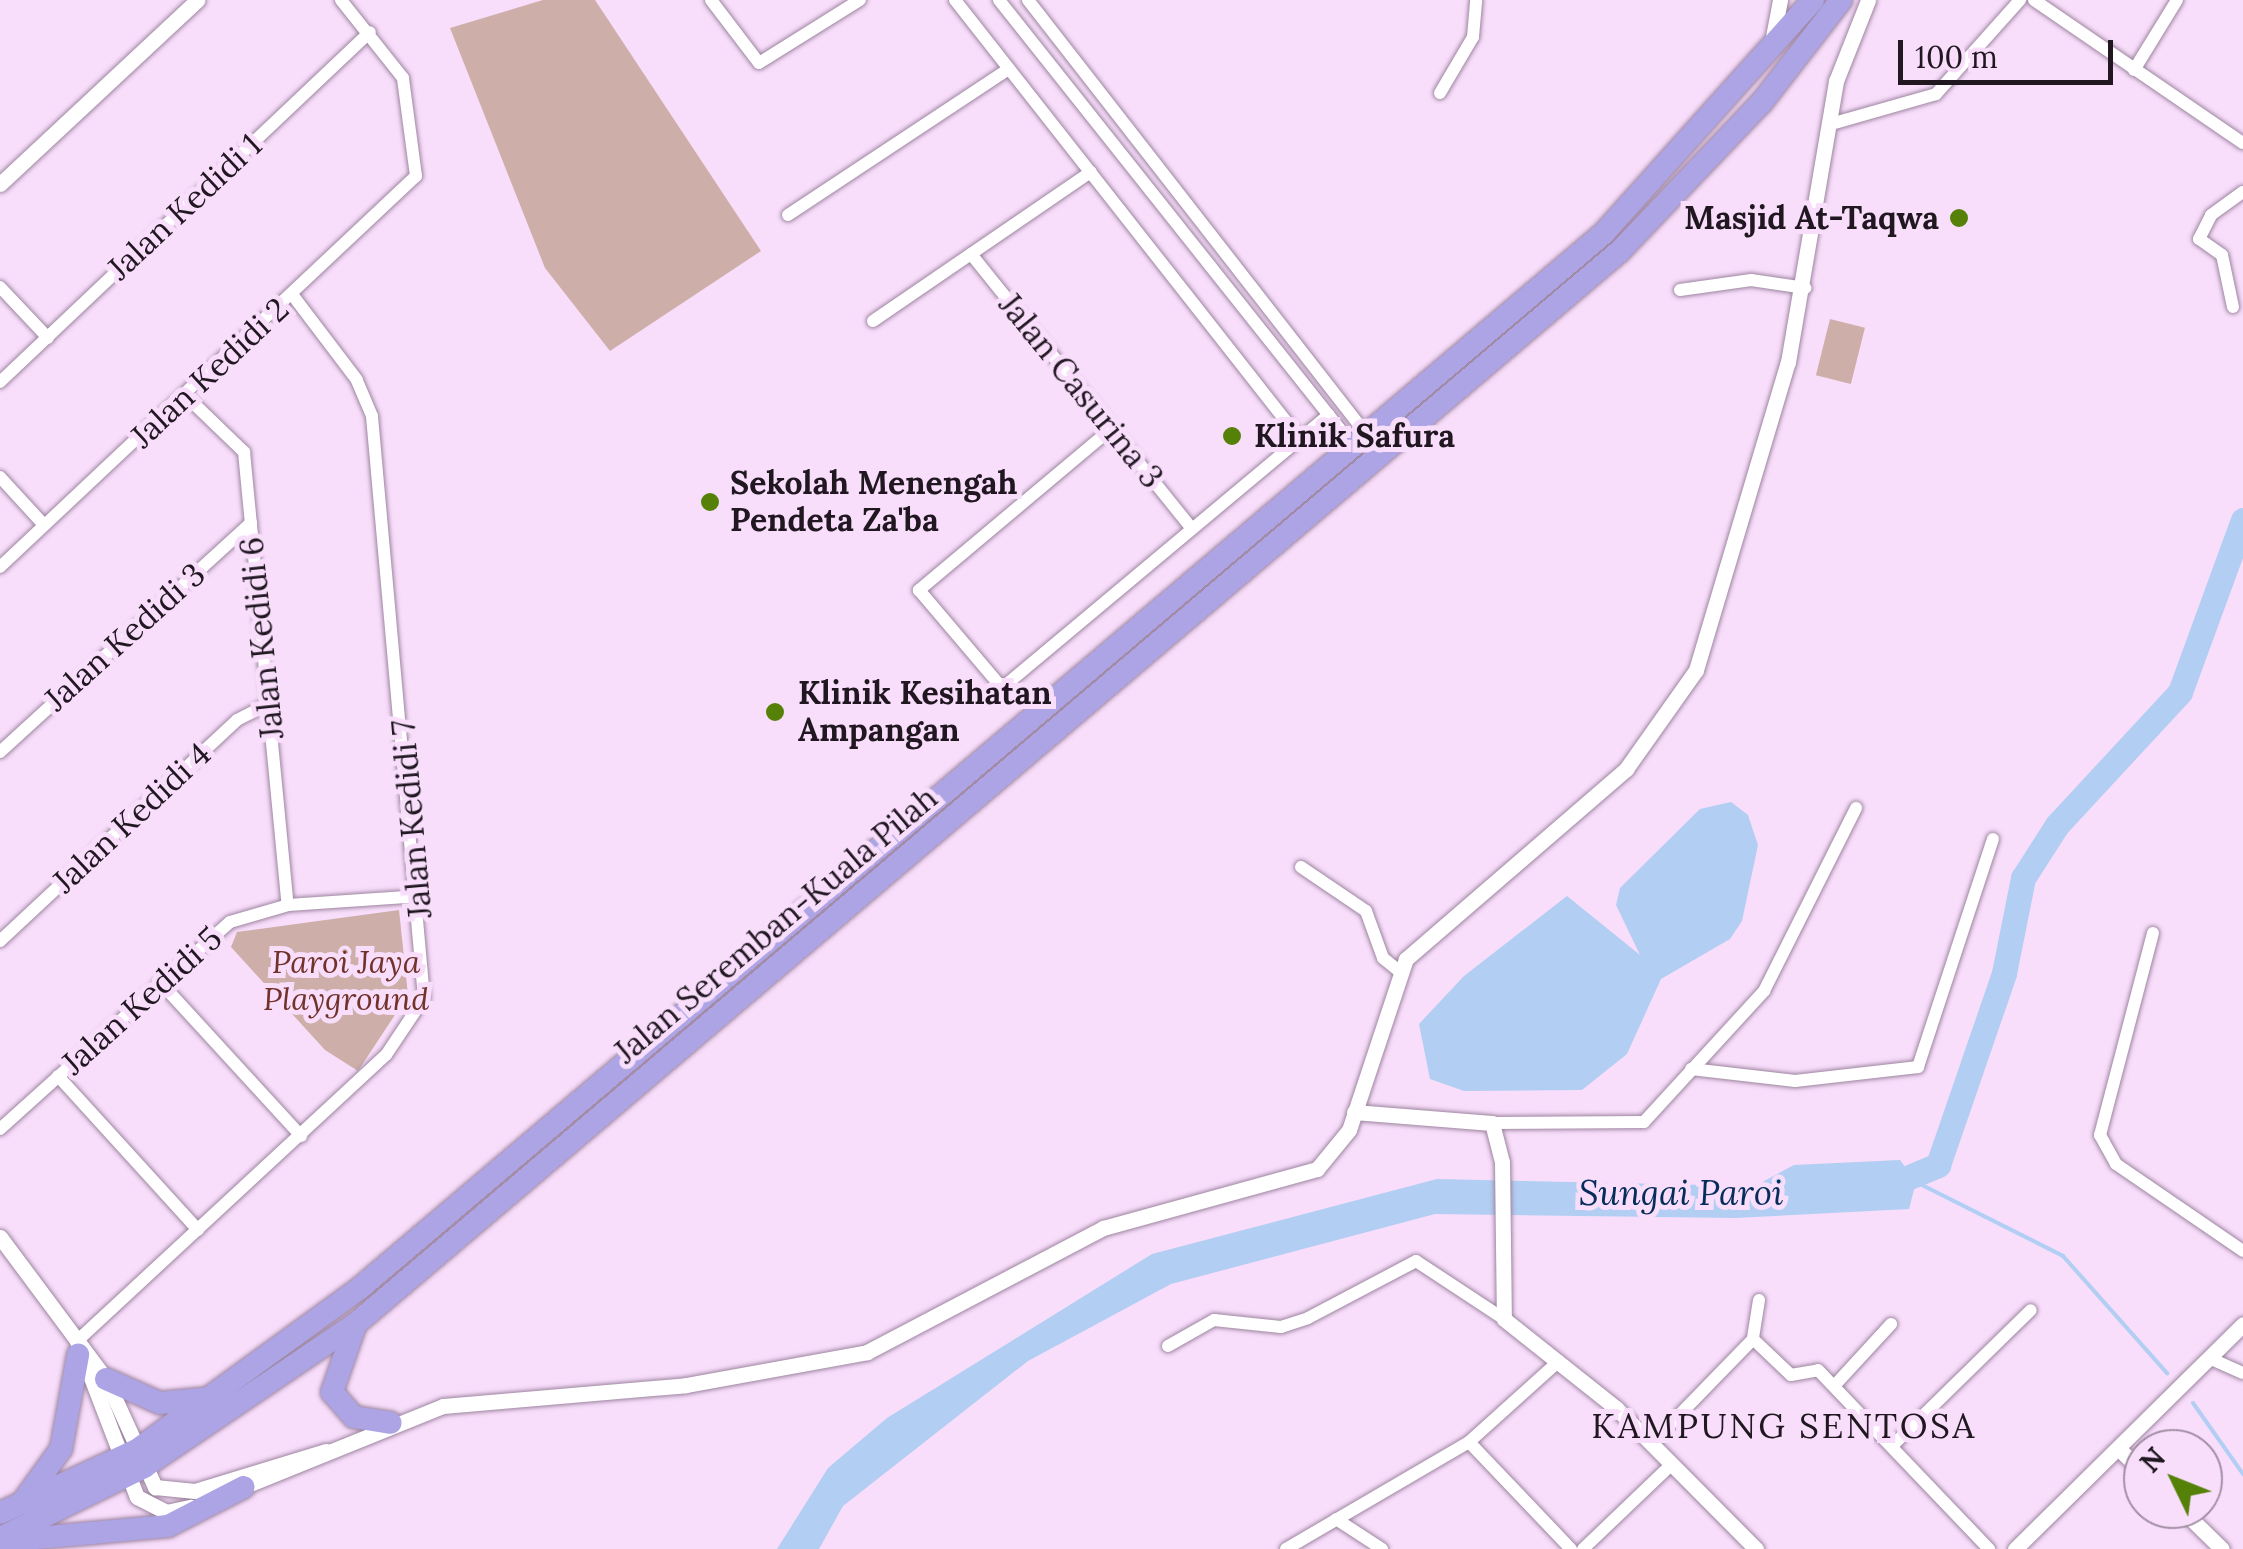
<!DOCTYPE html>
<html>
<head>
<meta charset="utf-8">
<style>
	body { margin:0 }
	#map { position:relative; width:2243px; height:1549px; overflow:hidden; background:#f8defb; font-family:Lora,serif }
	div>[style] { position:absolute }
	.green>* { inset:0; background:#cdaea8; transform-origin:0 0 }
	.water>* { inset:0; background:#b2cef3 }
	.stream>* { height:4px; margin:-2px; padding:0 2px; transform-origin:2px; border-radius:2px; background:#b2cef3 }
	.river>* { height:25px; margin:-12.5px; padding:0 12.5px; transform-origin:12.5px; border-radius:12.5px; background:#b2cef3 }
	.roads { filter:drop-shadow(0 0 2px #9d85a0) drop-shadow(0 0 2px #9d85a0) }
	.minor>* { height:12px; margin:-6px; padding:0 6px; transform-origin:6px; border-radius:6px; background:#fff }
	.tertiary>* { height:15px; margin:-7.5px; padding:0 7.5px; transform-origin:7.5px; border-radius:7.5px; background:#fff }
	.trunk>* { height:22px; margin:-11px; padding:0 11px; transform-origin:11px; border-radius:11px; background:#aca4e4 }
	.dots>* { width:28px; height:28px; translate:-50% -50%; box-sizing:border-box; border:5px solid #f8defb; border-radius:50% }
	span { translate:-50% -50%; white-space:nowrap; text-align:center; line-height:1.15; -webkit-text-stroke:10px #f8defb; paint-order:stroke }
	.street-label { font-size:32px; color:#201721 }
	.poi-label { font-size:32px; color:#201721; font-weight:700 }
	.right { translate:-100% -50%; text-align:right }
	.left { translate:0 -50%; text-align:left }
	.park-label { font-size:32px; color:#71322a; font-style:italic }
	.water-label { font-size:35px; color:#062c59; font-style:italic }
	.neighbourhood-label { font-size:35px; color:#201721; letter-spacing:2.5px }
	.north { position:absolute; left:2123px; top:1429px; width:100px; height:100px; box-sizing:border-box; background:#f8defb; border:2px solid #a28ea4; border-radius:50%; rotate:313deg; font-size:28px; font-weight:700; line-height:40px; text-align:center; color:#201721 }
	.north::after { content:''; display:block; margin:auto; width:35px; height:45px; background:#568109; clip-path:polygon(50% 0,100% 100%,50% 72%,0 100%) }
	.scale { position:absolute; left:1898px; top:40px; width:215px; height:45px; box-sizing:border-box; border:5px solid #201721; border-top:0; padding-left:12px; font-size:30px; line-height:35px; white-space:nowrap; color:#201721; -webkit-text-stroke:8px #f8defb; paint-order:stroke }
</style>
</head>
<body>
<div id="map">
	<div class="green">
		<div style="clip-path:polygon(543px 0,595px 0,761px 251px,610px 351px,545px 268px,450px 28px)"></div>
		<div style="left:1830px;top:319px;width:36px;height:58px;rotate:14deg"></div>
		<div style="clip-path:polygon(399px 910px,408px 995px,358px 1071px,325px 1050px,231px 947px,237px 932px)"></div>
	</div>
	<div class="water">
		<div style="clip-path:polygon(1731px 802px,1748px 815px,1758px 845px,1742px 921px,1730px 939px,1661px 979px,1627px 1054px,1582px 1090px,1464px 1091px,1430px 1079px,1419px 1024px,1464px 976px,1567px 896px,1640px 955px,1616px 905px,1620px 888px,1700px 809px)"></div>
		<div style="clip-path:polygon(1900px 1160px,1916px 1182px,1909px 1209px,1735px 1218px,1435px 1214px,1171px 1284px,1028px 1361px,843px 1506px,819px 1549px,777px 1549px,828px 1468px,887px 1418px,1152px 1254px,1437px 1179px,1755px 1186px,1794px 1165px)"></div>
	</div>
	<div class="stream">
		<div style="left:1916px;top:1182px;width:165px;rotate:26.7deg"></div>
		<div style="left:2063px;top:1256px;width:157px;rotate:48.4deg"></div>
		<div style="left:2193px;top:1403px;width:87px;rotate:54.8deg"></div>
	</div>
	<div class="river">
		<div style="left:1883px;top:1188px;width:60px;rotate:-22.7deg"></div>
		<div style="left:1938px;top:1165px;width:203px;rotate:-71deg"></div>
		<div style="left:2004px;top:973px;width:97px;rotate:-78.7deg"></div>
		<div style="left:2023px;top:878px;width:63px;rotate:-57.3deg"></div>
		<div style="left:2057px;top:825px;width:181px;rotate:-47.2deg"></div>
		<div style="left:2180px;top:692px;width:183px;rotate:-69.9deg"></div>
	</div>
	<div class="roads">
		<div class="minor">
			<div style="left:711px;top:0;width:79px;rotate:52.7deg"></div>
			<div style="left:759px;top:63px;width:119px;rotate:-32deg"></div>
			<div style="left:955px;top:0;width:558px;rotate:51.84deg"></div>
			<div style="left:999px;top:0;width:571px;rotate:51.54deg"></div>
			<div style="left:1028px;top:0;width:551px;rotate:52.07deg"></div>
			<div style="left:2034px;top:0;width:253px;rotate:34.4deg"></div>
			<div style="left:2134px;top:70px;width:82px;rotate:-58.4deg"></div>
			<div style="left:1440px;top:93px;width:65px;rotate:-59.5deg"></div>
			<div style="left:1473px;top:37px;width:37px;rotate:-85deg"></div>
			<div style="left:1831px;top:124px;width:109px;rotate:-15.9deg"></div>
			<div style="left:1936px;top:94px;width:126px;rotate:-48.2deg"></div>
			<div style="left:788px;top:215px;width:265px;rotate:-33.5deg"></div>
			<div style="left:971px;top:254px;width:351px;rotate:51.2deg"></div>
			<div style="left:0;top:287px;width:70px;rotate:46.7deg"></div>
			<div style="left:1680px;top:290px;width:72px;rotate:-8deg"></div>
			<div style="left:1751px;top:280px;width:55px;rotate:8.4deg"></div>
			<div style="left:2233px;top:307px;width:53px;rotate:-101.9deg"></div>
			<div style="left:2222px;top:255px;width:28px;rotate:-145deg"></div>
			<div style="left:2199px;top:239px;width:27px;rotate:-63deg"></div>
			<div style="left:2211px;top:215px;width:39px;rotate:-36deg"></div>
			<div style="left:873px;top:321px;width:264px;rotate:-34.4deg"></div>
			<div style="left:0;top:382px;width:509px;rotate:-43.41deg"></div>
			<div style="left:186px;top:396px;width:81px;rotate:44deg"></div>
			<div style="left:244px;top:452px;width:455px;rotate:84.5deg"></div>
			<div style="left:1111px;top:429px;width:251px;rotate:140deg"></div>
			<div style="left:919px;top:590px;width:128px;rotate:49.7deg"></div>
			<div style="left:1002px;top:688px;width:426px;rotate:-39.9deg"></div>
			<div style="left:0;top:477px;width:65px;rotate:47.5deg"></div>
			<div style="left:0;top:567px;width:571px;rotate:-43.23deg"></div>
			<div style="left:416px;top:176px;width:99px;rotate:-97.6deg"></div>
			<div style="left:403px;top:78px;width:100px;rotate:-128.5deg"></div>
			<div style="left:0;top:752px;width:340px;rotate:-42.4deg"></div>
			<div style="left:1301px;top:867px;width:78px;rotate:34.1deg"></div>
			<div style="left:1366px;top:911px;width:50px;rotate:70.1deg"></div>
			<div style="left:1383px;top:958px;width:21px;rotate:39deg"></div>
			<div style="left:2153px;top:933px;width:209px;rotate:104.7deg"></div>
			<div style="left:2100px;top:1135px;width:33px;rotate:61deg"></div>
			<div style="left:2116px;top:1164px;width:154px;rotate:34.4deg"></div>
			<div style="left:0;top:941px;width:324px;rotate:-43deg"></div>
			<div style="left:237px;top:720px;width:36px;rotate:-27deg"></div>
			<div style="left:160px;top:982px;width:209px;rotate:47.5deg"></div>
			<div style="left:1691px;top:1069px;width:105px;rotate:6.6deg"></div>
			<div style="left:1795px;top:1081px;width:124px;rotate:-6.5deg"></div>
			<div style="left:1918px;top:1067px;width:240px;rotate:-71.8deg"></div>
			<div style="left:58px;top:1076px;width:208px;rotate:47.7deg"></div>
			<div style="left:1492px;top:1123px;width:152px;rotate:-0.4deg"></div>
			<div style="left:1644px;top:1122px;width:178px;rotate:-47.5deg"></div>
			<div style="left:1764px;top:991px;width:205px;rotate:-63.3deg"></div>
			<div style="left:0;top:1129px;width:309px;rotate:-42deg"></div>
			<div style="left:230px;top:922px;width:60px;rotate:-16.3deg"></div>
			<div style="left:288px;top:905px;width:133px;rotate:-3.9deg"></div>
			<div style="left:1759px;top:1300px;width:39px;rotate:99deg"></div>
			<div style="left:1753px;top:1339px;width:52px;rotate:43.5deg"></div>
			<div style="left:1791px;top:1375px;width:27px;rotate:-10deg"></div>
			<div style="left:1818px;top:1370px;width:248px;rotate:46.3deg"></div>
			<div style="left:77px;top:1341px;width:421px;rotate:-42.8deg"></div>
			<div style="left:386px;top:1055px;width:69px;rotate:-56.3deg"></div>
			<div style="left:424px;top:998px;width:584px;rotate:-95.11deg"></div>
			<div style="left:372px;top:416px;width:39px;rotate:-113deg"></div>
			<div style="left:357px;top:380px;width:104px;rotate:-127.2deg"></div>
			<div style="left:1168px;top:1346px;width:53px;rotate:-29.5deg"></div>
			<div style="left:1214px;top:1320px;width:67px;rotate:6deg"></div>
			<div style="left:1281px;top:1327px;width:28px;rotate:-18deg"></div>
			<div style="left:1308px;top:1318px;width:122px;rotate:-27.8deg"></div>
			<div style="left:1416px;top:1261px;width:105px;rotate:33.4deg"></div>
			<div style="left:2209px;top:1358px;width:37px;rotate:24deg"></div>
			<div style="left:1835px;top:1385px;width:83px;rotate:-47.4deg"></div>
			<div style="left:1469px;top:1442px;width:148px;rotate:46.4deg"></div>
			<div style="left:1653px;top:1442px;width:144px;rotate:-45.8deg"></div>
			<div style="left:1892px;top:1446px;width:194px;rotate:-44.4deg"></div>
			<div style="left:1336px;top:1519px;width:55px;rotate:33.1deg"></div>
			<div style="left:1286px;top:1549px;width:212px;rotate:-30.3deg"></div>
			<div style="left:1469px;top:1442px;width:121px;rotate:-42deg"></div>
			<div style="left:1583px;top:1549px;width:124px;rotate:-43.7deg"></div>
		</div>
		<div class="tertiary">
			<div style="left:1772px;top:42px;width:43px;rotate:-79.2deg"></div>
			<div style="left:0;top:184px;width:270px;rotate:-43deg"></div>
			<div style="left:1354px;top:1112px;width:138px;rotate:4.6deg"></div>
			<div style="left:1492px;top:1123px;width:40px;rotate:75.6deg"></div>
			<div style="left:1502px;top:1162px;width:157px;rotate:89.3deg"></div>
			<div style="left:1504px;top:1319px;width:143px;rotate:38.5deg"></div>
			<div style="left:1616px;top:1408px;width:199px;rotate:45.2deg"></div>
			<div style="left:0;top:1237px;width:177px;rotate:53.3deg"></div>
			<div style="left:106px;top:1379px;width:119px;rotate:65.6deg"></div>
			<div style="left:155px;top:1487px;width:40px;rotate:5.7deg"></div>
			<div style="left:195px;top:1491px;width:137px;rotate:-17deg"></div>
			<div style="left:77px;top:1341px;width:167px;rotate:69deg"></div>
			<div style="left:137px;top:1497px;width:33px;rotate:27deg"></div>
			<div style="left:166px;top:1512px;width:25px;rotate:-12deg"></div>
			<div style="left:2119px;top:1449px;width:33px;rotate:44deg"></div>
			<div style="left:235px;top:1490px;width:224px;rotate:-22deg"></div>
			<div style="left:443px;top:1406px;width:244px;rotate:-4.9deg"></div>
			<div style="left:686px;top:1385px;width:184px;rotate:-10.3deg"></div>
			<div style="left:867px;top:1352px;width:267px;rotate:-27.7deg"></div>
			<div style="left:1103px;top:1228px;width:222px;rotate:-15.4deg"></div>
			<div style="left:1317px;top:1169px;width:50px;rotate:-50.6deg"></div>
			<div style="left:1349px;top:1130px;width:180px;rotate:-71.6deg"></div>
			<div style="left:1406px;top:959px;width:291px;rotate:-40.8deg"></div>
			<div style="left:1626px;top:769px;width:121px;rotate:-54.7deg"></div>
			<div style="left:1696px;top:670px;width:321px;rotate:-73.4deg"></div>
			<div style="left:1788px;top:362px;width:285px;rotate:-80.3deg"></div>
			<div style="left:1836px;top:81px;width:87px;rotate:-68.4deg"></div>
			<div style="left:2181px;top:1509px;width:57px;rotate:44.3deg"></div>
			<div style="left:2015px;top:1549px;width:320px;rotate:-44.6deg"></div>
		</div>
		<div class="trunk">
			<div style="left:354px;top:1329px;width:67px;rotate:109.2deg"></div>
			<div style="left:332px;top:1392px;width:33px;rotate:49deg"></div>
			<div style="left:354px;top:1417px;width:37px;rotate:9deg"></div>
			<div style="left:106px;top:1379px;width:59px;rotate:24deg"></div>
			<div style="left:160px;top:1403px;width:52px;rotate:-5.5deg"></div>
			<div style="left:22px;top:1503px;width:67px;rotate:-54.2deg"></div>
			<div style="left:61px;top:1449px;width:96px;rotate:-79.7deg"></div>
			<div style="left:0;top:1513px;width:151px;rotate:-24.7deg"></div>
			<div style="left:137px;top:1450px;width:276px;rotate:-36deg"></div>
			<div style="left:360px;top:1288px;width:1631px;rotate:-40.3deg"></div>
			<div style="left:1604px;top:233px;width:313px;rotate:-48.1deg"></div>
			<div style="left:0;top:1538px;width:161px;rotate:-26.2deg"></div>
			<div style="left:144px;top:1467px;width:258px;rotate:-34.1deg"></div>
			<div style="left:358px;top:1322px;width:1654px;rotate:-40.32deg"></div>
			<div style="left:1619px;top:252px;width:207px;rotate:-46.4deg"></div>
			<div style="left:1762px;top:102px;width:129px;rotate:-52.2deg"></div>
			<div style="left:4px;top:1541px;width:165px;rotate:-5.2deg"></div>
			<div style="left:168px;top:1526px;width:85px;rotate:-27.2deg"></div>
		</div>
	</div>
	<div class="dots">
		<div style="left:1959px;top:218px;background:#568109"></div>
		<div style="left:1232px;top:436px;background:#568109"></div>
		<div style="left:710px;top:502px;background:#568109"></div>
		<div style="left:775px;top:712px;background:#568109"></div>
	</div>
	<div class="street-label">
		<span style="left:185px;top:207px;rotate:-43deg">Jalan Kedidi 1</span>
		<span style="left:210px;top:373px;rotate:-43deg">Jalan Kedidi 2</span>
		<span style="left:1081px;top:391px;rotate:51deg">Jalan Casurina 3</span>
		<span style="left:125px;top:637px;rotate:-42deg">Jalan Kedidi 3</span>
		<span style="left:262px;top:638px;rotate:-96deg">Jalan Kedidi 6</span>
		<span style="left:132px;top:818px;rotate:-43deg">Jalan Kedidi 4</span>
		<span style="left:412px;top:819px;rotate:-95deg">Jalan Kedidi 7</span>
		<span style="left:776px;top:925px;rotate:-40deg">Jalan Seremban-Kuala Pilah</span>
		<span style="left:142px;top:1001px;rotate:-42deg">Jalan Kedidi 5</span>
	</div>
	<div class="poi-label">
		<span class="right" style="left:1939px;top:218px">Masjid At-Taqwa</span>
		<span class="left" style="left:1254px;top:436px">Klinik Safura</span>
		<span class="left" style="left:730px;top:502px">Sekolah Menengah<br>Pendeta Za'ba</span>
		<span class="left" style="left:798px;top:712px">Klinik Kesihatan<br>Ampangan</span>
	</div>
	<div class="park-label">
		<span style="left:346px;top:981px">Paroi Jaya<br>Playground</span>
	</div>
	<div class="water-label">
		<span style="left:1681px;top:1193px">Sungai Paroi</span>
	</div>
	<div class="neighbourhood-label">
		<span style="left:1784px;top:1426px">KAMPUNG SENTOSA</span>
	</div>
	<div class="north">N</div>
	<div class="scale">100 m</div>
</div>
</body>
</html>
